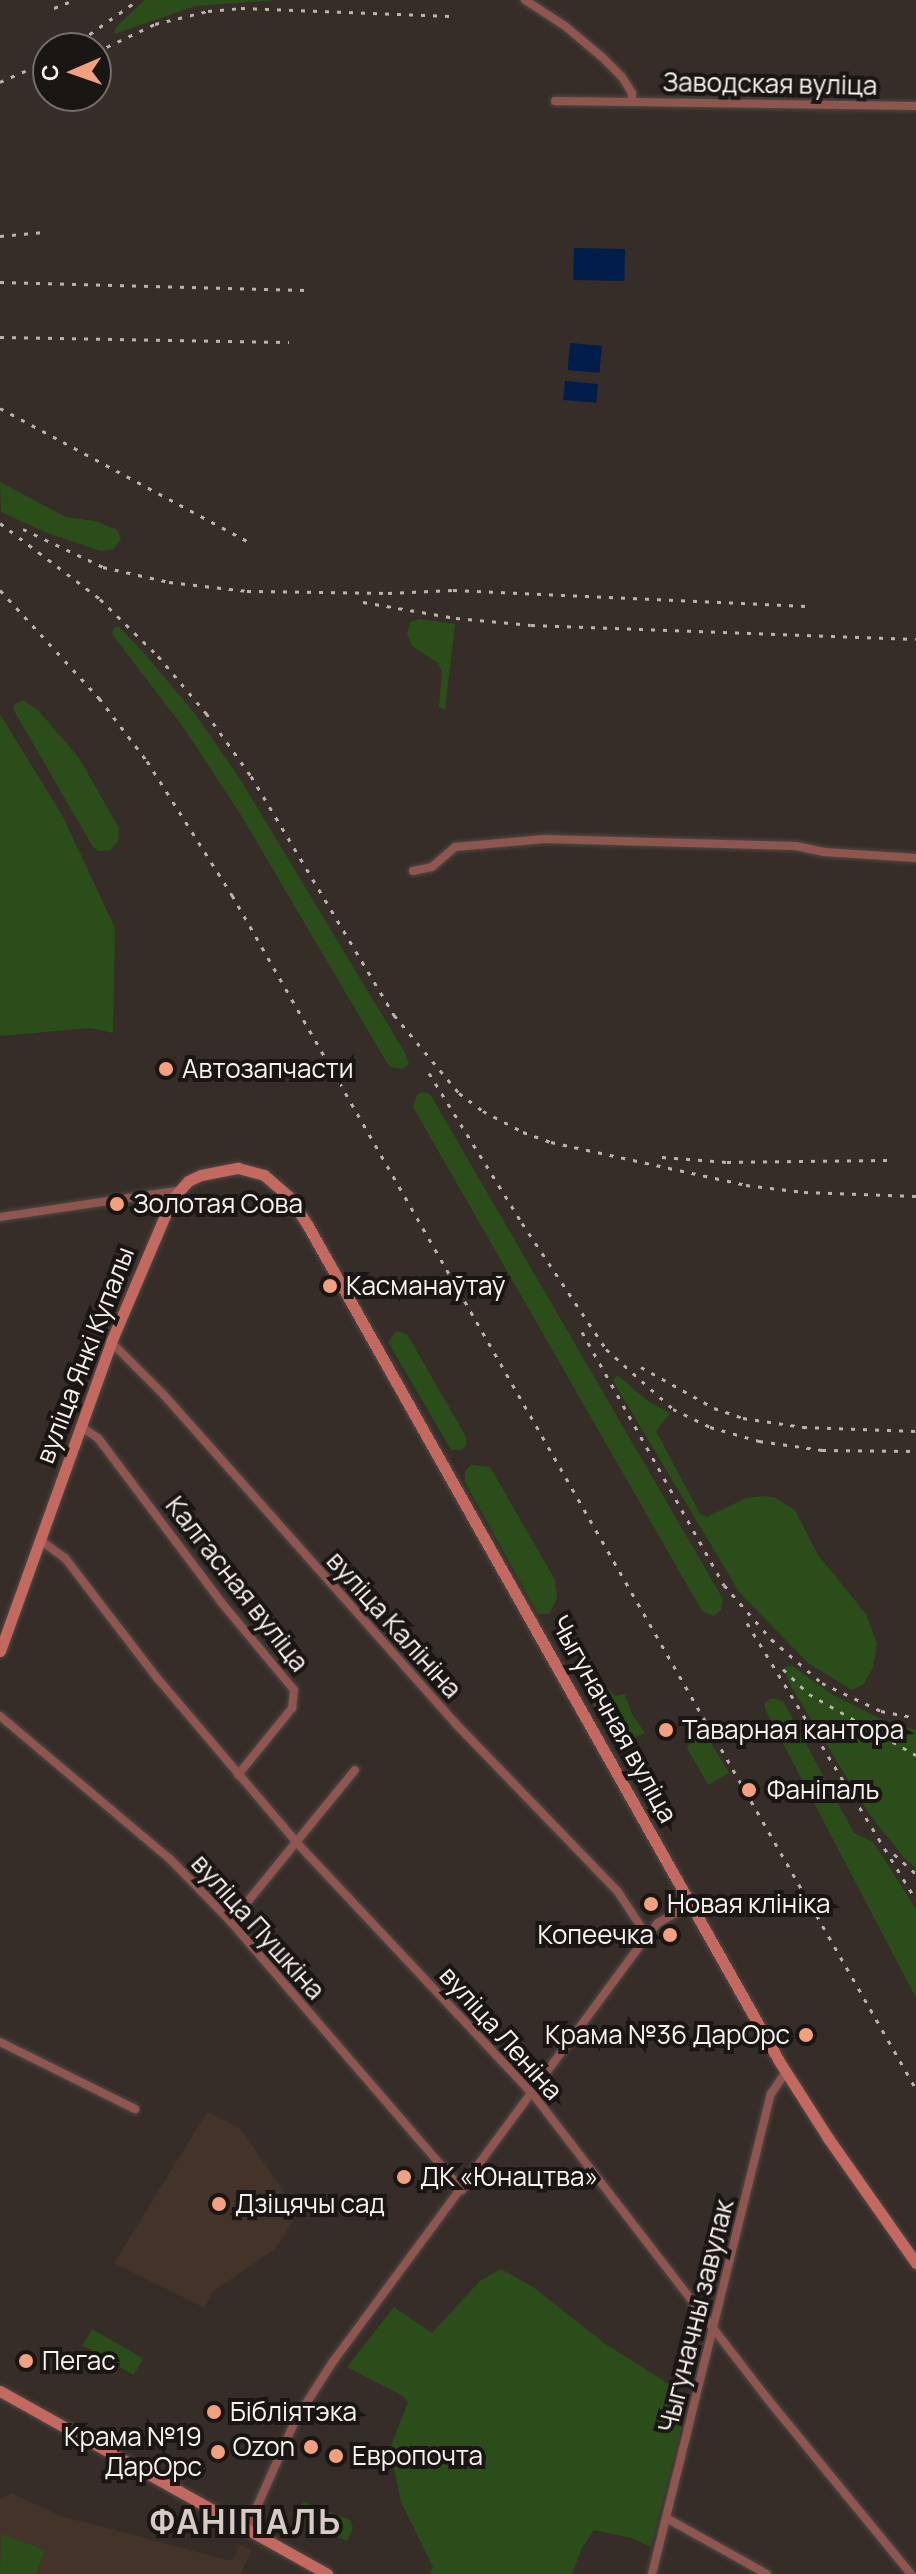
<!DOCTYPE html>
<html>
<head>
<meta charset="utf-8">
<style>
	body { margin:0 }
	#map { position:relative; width:916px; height:2574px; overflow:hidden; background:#362d29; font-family:Manrope,sans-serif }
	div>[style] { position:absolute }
	.education>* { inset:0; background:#433328 }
	.green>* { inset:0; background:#2b4d1a; transform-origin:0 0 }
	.water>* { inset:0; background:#001e49; transform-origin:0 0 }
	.roads { filter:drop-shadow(0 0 2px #514945) drop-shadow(0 0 2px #514945) }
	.street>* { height:8px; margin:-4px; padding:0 4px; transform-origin:4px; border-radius:4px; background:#8f564f }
	.secondary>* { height:11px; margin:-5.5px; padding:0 5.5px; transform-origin:5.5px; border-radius:5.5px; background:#c46960 }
	.rail>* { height:3px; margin-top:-1.5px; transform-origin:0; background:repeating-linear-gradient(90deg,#bab3b0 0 4px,transparent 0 12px) }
	.dots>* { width:22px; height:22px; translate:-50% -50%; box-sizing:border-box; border:4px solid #1a1614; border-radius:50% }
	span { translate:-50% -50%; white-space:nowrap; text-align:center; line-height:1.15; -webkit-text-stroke:8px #1a1614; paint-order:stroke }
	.street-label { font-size:26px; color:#f9f3f0 }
	.poi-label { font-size:26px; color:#f9f3f0 }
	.left { translate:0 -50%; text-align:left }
	.right { translate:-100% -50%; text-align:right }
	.district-label { font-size:34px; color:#d7cbc6; font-weight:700; letter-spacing:2px }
	.north { position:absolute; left:32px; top:32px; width:80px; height:80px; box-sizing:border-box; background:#1a1614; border:2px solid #736e6c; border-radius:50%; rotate:268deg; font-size:22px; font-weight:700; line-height:32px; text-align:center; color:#f9f3f0 }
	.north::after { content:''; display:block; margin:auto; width:28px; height:36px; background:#f2a07f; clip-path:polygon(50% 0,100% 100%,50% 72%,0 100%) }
</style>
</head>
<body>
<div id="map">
	<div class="education">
		<div style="clip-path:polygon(207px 2112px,240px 2128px,282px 2189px,295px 2218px,276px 2248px,211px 2293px,205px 2308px,114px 2263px)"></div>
		<div style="clip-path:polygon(11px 2493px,61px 2516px,228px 2560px,234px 2559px,240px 2545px,251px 2550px,241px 2574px,0 2574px,0 2499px)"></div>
	</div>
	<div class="green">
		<div style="clip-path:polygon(145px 0,277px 0,196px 6px,114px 34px,116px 27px)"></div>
		<div style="clip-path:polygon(0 482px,66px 517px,95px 521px,117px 530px,121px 539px,114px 549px,101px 551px,47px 533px,1px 512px)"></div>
		<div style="clip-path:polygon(420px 619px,455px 624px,445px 710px,439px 707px,442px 672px,438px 663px,412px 646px,407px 634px,410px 622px)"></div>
		<div style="clip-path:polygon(114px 627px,119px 627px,144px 653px,196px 715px,238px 776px,404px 1051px,409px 1063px,403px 1069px,391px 1067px,387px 1063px,242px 817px,186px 731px,112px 634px)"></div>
		<div style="clip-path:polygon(23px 700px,38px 710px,79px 758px,119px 828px,118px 841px,110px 850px,99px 851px,93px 847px,13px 709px,15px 704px)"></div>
		<div style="clip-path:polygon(0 714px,63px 817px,115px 928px,113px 1033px,90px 1028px,0 1036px)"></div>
		<div style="clip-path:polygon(422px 1092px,430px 1094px,723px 1599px,721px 1610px,714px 1616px,702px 1611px,413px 1107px,417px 1095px)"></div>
		<div style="clip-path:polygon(396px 1331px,407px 1334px,466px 1437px,466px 1446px,461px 1450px,451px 1450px,388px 1342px)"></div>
		<div style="clip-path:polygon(617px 1375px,649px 1402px,670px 1413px,656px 1431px,700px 1514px,707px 1517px,746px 1498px,762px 1496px,774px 1497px,795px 1510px,818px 1555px,866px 1614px,877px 1644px,873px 1667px,864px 1684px,852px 1690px,808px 1663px,740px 1593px,613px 1381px)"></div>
		<div style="clip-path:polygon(471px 1465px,490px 1467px,555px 1580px,557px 1598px,549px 1614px,538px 1614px,465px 1482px,465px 1471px)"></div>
		<div style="clip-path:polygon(786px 1666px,792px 1666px,833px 1695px,885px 1721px,916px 1730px,916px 1868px,904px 1858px,868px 1812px,792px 1688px,784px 1671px)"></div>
		<div style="clip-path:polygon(603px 1683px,615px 1696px,625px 1694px,632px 1714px,645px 1733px,615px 1746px,608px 1728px,596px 1714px,589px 1691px)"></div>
		<div style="clip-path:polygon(772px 1698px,783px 1701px,854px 1833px,873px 1842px,916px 1909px,916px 1998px,765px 1709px,765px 1703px)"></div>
		<div style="clip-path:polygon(705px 1733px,729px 1773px,708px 1785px,687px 1748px,694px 1734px)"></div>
		<div style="clip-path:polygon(501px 2269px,533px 2287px,604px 2343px,689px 2397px,651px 2547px,632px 2538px,594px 2530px,582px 2548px,572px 2574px,430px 2574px,433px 2567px,401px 2502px,390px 2449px,408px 2402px,403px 2396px,347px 2367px,394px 2307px,432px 2333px,480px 2281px)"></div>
		<div style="left:92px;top:2329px;width:59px;height:19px;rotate:30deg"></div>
		<div style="clip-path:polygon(304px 2502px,350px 2520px,353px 2528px,347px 2541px,297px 2520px,296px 2510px)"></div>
		<div style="clip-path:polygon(1px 2534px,45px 2550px,36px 2574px,0 2574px)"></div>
	</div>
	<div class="water">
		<div style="left:574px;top:248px;width:51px;height:32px;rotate:1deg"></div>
		<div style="left:570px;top:343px;width:32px;height:27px;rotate:5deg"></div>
		<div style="left:565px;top:381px;width:33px;height:19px;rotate:5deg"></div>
	</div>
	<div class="roads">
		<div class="street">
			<div style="left:525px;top:0;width:48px;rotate:33deg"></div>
			<div style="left:565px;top:26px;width:48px;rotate:40deg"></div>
			<div style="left:602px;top:57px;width:28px;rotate:45deg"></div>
			<div style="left:622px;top:77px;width:19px;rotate:58deg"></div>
			<div style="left:632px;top:93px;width:9px;rotate:90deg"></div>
			<div style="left:632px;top:102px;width:284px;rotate:0.8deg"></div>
			<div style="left:555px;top:101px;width:77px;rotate:0.7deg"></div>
			<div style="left:413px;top:871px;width:19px;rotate:-12deg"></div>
			<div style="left:432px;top:867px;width:30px;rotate:-41deg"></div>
			<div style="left:455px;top:847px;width:90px;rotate:-5.1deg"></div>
			<div style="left:545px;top:839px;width:251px;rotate:1.6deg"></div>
			<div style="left:796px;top:846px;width:29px;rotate:12deg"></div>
			<div style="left:824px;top:852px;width:92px;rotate:3.7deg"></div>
			<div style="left:0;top:1217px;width:179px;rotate:-8.4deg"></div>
			<div style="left:111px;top:1342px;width:74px;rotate:45deg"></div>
			<div style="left:163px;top:1394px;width:441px;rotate:48.4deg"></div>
			<div style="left:456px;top:1724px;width:233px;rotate:46deg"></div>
			<div style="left:618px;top:1892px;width:53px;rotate:56.6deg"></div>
			<div style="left:80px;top:1426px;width:22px;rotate:34deg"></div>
			<div style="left:98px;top:1438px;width:205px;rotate:53.1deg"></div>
			<div style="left:221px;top:1602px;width:114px;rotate:50.3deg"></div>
			<div style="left:294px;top:1690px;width:18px;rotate:96deg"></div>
			<div style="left:292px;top:1708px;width:86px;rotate:128.9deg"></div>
			<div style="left:40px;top:1540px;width:31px;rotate:36deg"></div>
			<div style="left:65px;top:1558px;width:153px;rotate:52.5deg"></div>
			<div style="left:158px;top:1679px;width:214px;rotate:49.7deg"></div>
			<div style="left:296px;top:1842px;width:345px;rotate:46.8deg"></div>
			<div style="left:532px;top:2093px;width:384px;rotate:52.4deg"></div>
			<div style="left:766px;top:2397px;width:229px;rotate:50.7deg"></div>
			<div style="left:0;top:1716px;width:222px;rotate:40.1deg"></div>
			<div style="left:170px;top:1859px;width:88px;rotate:45.9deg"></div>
			<div style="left:231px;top:1922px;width:354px;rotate:49.2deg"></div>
			<div style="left:231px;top:1922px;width:196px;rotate:-50.8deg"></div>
			<div style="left:0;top:2042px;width:151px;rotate:26.4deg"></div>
			<div style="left:668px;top:2519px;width:113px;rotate:29.1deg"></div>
			<div style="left:247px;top:2529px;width:118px;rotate:-66deg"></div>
			<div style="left:295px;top:2421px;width:69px;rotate:-57.5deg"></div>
			<div style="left:332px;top:2363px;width:531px;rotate:-53.58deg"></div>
			<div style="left:647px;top:1936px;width:17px;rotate:-50deg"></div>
			<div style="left:658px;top:1923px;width:38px;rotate:-30deg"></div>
			<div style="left:652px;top:2574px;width:495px;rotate:-76.1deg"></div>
			<div style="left:771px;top:2094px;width:27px;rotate:-56deg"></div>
		</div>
		<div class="secondary">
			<div style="left:0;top:1651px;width:328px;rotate:-70.2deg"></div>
			<div style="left:111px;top:1342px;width:155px;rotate:-66.9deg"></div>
			<div style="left:172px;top:1199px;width:24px;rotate:-48deg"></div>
			<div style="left:188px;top:1181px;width:14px;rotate:-25deg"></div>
			<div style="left:201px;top:1175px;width:38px;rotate:-11deg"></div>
			<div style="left:238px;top:1168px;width:27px;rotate:15deg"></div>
			<div style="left:264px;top:1175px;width:35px;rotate:41deg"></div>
			<div style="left:290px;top:1198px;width:33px;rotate:57deg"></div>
			<div style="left:308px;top:1226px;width:959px;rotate:60.57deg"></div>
			<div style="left:779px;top:2061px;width:91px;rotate:57.5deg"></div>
			<div style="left:828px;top:2138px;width:153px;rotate:54.9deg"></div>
			<div style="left:0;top:2391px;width:375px;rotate:29.2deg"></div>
		</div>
	</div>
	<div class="rail">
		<div style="left:54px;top:8px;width:22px;rotate:-22deg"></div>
		<div style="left:70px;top:48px;width:83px;rotate:-35.2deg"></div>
		<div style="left:96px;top:52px;width:65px;rotate:-25.4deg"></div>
		<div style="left:155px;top:24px;width:55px;rotate:-13.8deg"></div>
		<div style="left:208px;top:11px;width:33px;rotate:-5deg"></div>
		<div style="left:241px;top:8px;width:210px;rotate:2.2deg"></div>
		<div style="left:0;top:82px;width:52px;rotate:-23.6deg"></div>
		<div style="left:0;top:236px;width:44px;rotate:-5.2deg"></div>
		<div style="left:0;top:282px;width:306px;rotate:1.5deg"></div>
		<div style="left:0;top:337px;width:289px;rotate:1deg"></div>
		<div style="left:0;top:408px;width:283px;rotate:28.3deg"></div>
		<div style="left:0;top:523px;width:126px;rotate:37.2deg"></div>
		<div style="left:100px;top:599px;width:81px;rotate:44.5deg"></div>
		<div style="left:158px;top:656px;width:75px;rotate:49.9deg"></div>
		<div style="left:206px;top:713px;width:77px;rotate:54.5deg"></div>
		<div style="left:251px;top:776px;width:279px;rotate:59.1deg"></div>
		<div style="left:394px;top:1015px;width:102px;rotate:50.2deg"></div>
		<div style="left:459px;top:1093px;width:30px;rotate:37deg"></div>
		<div style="left:483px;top:1111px;width:45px;rotate:27.7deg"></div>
		<div style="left:523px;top:1132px;width:30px;rotate:20deg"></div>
		<div style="left:551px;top:1142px;width:200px;rotate:12.4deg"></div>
		<div style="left:746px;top:1185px;width:58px;rotate:6.9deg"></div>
		<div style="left:804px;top:1192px;width:112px;rotate:2deg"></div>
		<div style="left:23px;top:529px;width:89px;rotate:25.4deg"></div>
		<div style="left:103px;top:567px;width:68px;rotate:12.8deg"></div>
		<div style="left:169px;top:582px;width:79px;rotate:6.6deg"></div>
		<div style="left:247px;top:591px;width:141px;rotate:0.8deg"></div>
		<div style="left:388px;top:593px;width:65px;rotate:-2.6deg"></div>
		<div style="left:453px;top:590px;width:354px;rotate:2.6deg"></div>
		<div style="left:0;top:590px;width:147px;rotate:47.5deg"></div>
		<div style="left:99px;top:698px;width:79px;rotate:52.7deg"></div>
		<div style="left:147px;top:761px;width:159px;rotate:57.6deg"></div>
		<div style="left:232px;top:895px;width:1376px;rotate:60.19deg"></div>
		<div style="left:363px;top:602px;width:94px;rotate:9.8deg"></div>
		<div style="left:456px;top:618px;width:75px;rotate:5.3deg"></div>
		<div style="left:531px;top:625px;width:385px;rotate:2.1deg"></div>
		<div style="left:429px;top:1073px;width:176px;rotate:58.2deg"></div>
		<div style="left:522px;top:1223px;width:151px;rotate:56.3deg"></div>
		<div style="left:606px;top:1349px;width:90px;rotate:41.8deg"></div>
		<div style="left:673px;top:1409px;width:41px;rotate:25.9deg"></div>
		<div style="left:710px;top:1427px;width:51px;rotate:15.9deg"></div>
		<div style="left:759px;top:1441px;width:64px;rotate:8.1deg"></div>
		<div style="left:822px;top:1450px;width:94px;rotate:0.6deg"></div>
		<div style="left:662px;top:1157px;width:65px;rotate:4.4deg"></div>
		<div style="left:727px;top:1162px;width:161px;rotate:-0.7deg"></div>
		<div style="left:582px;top:1332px;width:290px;rotate:60.7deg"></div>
		<div style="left:724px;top:1585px;width:72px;rotate:49deg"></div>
		<div style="left:771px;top:1639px;width:67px;rotate:40.8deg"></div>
		<div style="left:822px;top:1683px;width:65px;rotate:25.4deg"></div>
		<div style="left:881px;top:1711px;width:36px;rotate:11deg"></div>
		<div style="left:641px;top:1367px;width:84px;rotate:29.3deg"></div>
		<div style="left:714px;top:1408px;width:31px;rotate:19deg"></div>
		<div style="left:743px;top:1418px;width:61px;rotate:8.5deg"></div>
		<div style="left:803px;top:1427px;width:113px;rotate:2deg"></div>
		<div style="left:747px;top:1623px;width:324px;rotate:58.6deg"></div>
		<div style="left:783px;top:1669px;width:36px;rotate:44deg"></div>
		<div style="left:809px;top:1694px;width:123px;rotate:29.7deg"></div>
		<div style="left:894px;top:1854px;width:30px;rotate:42deg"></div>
	</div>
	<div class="dots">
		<div style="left:166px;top:1069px;background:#f2a07f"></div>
		<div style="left:117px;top:1204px;background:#f2a07f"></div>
		<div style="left:330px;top:1286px;background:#f2a07f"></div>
		<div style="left:666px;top:1730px;background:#f2a07f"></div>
		<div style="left:749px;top:1790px;background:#f2a07f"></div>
		<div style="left:651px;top:1904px;background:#f2a07f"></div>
		<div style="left:670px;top:1935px;background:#f2a07f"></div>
		<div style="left:806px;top:2035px;background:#f2a07f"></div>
		<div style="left:404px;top:2177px;background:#f2a07f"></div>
		<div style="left:219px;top:2204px;background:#f2a07f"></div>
		<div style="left:26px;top:2361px;background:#f2a07f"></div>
		<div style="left:214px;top:2412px;background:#f2a07f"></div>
		<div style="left:311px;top:2447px;background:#f2a07f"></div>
		<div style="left:218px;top:2452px;background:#f2a07f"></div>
		<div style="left:336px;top:2456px;background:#f2a07f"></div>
	</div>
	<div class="street-label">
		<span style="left:770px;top:84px;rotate:1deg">Заводская вуліца</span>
		<span style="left:85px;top:1355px;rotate:-69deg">вуліца Янкі Купалы</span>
		<span style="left:237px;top:1584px;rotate:52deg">Калгасная вуліца</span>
		<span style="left:394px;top:1625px;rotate:48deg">вуліца Калініна</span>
		<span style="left:614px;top:1719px;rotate:61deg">Чыгуначная вуліца</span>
		<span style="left:258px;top:1927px;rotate:48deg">вуліца Пушкіна</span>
		<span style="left:501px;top:2033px;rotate:48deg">вуліца Леніна</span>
		<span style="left:696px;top:2316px;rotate:-76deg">Чыгуначны завулак</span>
	</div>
	<div class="poi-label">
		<span class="left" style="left:182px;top:1069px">Автозапчасти</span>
		<span class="left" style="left:133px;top:1204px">Золотая Сова</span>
		<span class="left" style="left:346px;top:1286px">Касманаўтаў</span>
		<span class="left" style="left:682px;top:1730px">Таварная кантора</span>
		<span class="left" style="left:767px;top:1790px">Фаніпаль</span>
		<span class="left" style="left:667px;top:1904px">Новая клініка</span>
		<span class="right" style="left:654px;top:1935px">Копеечка</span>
		<span class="right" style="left:790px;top:2035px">Крама №36 ДарОрс</span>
		<span class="left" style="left:420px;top:2177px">ДК «Юнацтва»</span>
		<span class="left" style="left:235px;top:2204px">Дзіцячы сад</span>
		<span class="left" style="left:42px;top:2361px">Пегас</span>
		<span class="left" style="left:230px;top:2412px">Бібліятэка</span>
		<span class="right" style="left:202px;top:2452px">Крама №19<br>ДарОрс</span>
		<span class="right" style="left:295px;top:2447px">Ozon</span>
		<span class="left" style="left:352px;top:2456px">Европочта</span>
	</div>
	<div class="district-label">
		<span style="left:246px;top:2522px">ФАНІПАЛЬ</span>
	</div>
	<div class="north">С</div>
</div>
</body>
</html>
